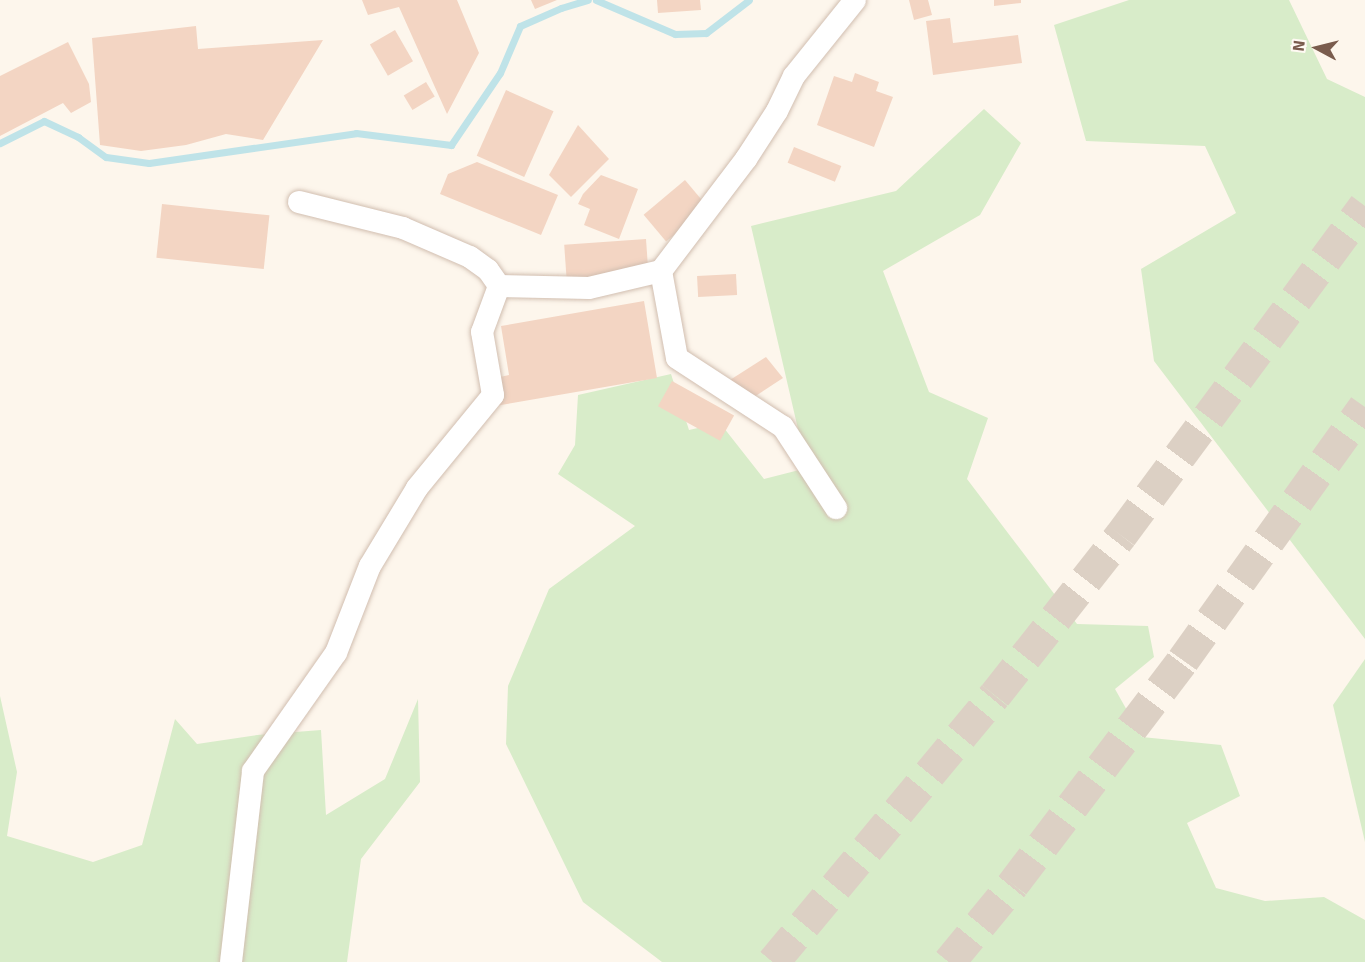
<!DOCTYPE html>
<html>
<head>
<meta charset="utf-8">
<style>
	body { margin:0 }
	#map { position:relative; width:1365px; height:962px; overflow:hidden; background:#fdf6ec; font-family:Signika,sans-serif }
	div>[style] { position:absolute }
	.green>* { inset:0; background:#d8ecc9 }
	.stream>* { height:7px; margin:-3.5px; padding:0 3.5px; transform-origin:3.5px; border-radius:3.5px; background:#bfe3e8 }
	.building>* { inset:0; background:#f3d5c3; transform-origin:0 0 }
	.highway-tunnel>* { height:33px; margin-top:-16.5px; transform-origin:0; background:repeating-linear-gradient(90deg,#dcd0c4 0 33px,transparent 0 49px) }
	.roads { filter:drop-shadow(0 0 2px #d1beb0) drop-shadow(0 0 2px #d1beb0) }
	.street>* { height:22px; margin:-11px; padding:0 11px; transform-origin:11px; border-radius:11px; background:#fff }
	span { translate:-50% -50%; white-space:nowrap; text-align:center; line-height:1.15; -webkit-text-stroke:4.5px #fffaf3; paint-order:stroke }
	.north { position:absolute; left:1287px; top:18px; width:60px; height:60px; -webkit-text-stroke:4px #fffaf3; paint-order:stroke; rotate:277deg; font-size:16px; font-weight:700; line-height:24px; text-align:center; color:#7a5c4d }
	.north::after { content:''; display:block; margin:auto; width:21px; height:27px; background:#7a5c4d; clip-path:polygon(50% 0,100% 100%,50% 72%,0 100%) }
</style>
</head>
<body>
<div id="map">
	<div class="green">
		<div style="clip-path:polygon(1129px 0,1289px 0,1327px 79px,1365px 97px,1365px 639px,1154px 361px,1141px 269px,1236px 213px,1205px 146px,1086px 141px,1054px 25px)"></div>
		<div style="clip-path:polygon(984px 109px,1021px 143px,980px 215px,883px 271px,929px 392px,988px 418px,967px 479px,1077px 624px,1148px 626px,1154px 657px,1115px 689px,1142px 737px,1221px 745px,1240px 796px,1187px 823px,1216px 888px,1265px 901px,1324px 897px,1365px 920px,1365px 962px,662px 962px,583px 902px,506px 744px,508px 686px,549px 589px,635px 526px,558px 474px,575px 445px,578px 395px,671px 374px,689px 430px,720px 423px,764px 479px,807px 468px,751px 226px,896px 191px)"></div>
		<div style="clip-path:polygon(1365px 659px,1365px 842px,1333px 705px)"></div>
		<div style="clip-path:polygon(0 696px,17px 772px,7px 836px,93px 862px,142px 845px,175px 719px,197px 744px,257px 735px,321px 730px,326px 815px,385px 779px,418px 699px,420px 782px,361px 859px,347px 962px,0 962px)"></div>
	</div>
	<div class="stream">
		<div style="left:596px;top:0;width:86px;rotate:23.3deg"></div>
		<div style="left:675px;top:34px;width:31px;rotate:-2deg"></div>
		<div style="left:706px;top:33px;width:54px;rotate:-37.5deg"></div>
		<div style="left:0;top:143px;width:49px;rotate:-26.6deg"></div>
		<div style="left:44px;top:121px;width:38px;rotate:25deg"></div>
		<div style="left:78px;top:137px;width:34px;rotate:36deg"></div>
		<div style="left:106px;top:157px;width:43px;rotate:7.9deg"></div>
		<div style="left:149px;top:163px;width:209px;rotate:-8.2deg"></div>
		<div style="left:356px;top:133px;width:96px;rotate:7.2deg"></div>
		<div style="left:451px;top:145px;width:87px;rotate:-55.8deg"></div>
		<div style="left:500px;top:73px;width:51px;rotate:-66.9deg"></div>
		<div style="left:520px;top:26px;width:45px;rotate:-23.7deg"></div>
		<div style="left:561px;top:8px;width:28px;rotate:-17deg"></div>
	</div>
	<div class="building">
		<div style="clip-path:polygon(362px 0,457px 0,479px 53px,447px 114px,399px 7px,368px 15px)"></div>
		<div style="clip-path:polygon(531px 0,557px 0,535px 9px)"></div>
		<div style="clip-path:polygon(657px 0,700px 0,701px 10px,658px 13px)"></div>
		<div style="clip-path:polygon(909px 0,928px 0,932px 15px,914px 20px)"></div>
		<div style="clip-path:polygon(994px 0,1021px 0,1021px 3px,994px 6px)"></div>
		<div style="clip-path:polygon(950px 18px,953px 43px,1018px 35px,1022px 63px,933px 75px,926px 21px)"></div>
		<div style="clip-path:polygon(196px 26px,198px 49px,323px 40px,263px 140px,226px 134px,186px 145px,141px 151px,100px 145px,92px 38px)"></div>
		<div style="left:395px;top:30px;width:36px;height:29px;rotate:60deg"></div>
		<div style="clip-path:polygon(68px 42px,89px 84px,91px 102px,71px 113px,63px 103px,0 136px,0 76px)"></div>
		<div style="clip-path:polygon(855px 73px,879px 82px,876px 91px,893px 97px,874px 147px,817px 125px,834px 76px,852px 82px)"></div>
		<div style="left:426px;top:82px;width:17px;height:26px;rotate:59deg"></div>
		<div style="left:506px;top:90px;width:52px;height:72px;rotate:24deg"></div>
		<div style="clip-path:polygon(578px 125px,609px 159px,571px 197px,549px 175px)"></div>
		<div style="left:794px;top:147px;width:51px;height:17px;rotate:22deg"></div>
		<div style="clip-path:polygon(477px 162px,558px 195px,541px 235px,440px 194px,448px 174px)"></div>
		<div style="clip-path:polygon(601px 175px,638px 189px,619px 239px,584px 225px,590px 209px,578px 204px,583px 194px)"></div>
		<div style="left:685px;top:180px;width:35px;height:54px;rotate:50deg"></div>
		<div style="left:162px;top:204px;width:108px;height:54px;rotate:6deg"></div>
		<div style="left:646px;top:239px;width:43px;height:82px;rotate:86deg"></div>
		<div style="left:736px;top:274px;width:21px;height:39px;rotate:87deg"></div>
		<div style="clip-path:polygon(644px 301px,657px 378px,495px 406px,491px 379px,509px 375px,501px 326px)"></div>
		<div style="clip-path:polygon(766px 357px,783px 378px,745px 403px,719px 387px)"></div>
		<div style="left:672px;top:381px;width:71px;height:29px;rotate:29deg"></div>
	</div>
	<div class="highway-tunnel">
		<div style="left:773px;top:962px;width:347px;rotate:-50.3deg"></div>
		<div style="left:995px;top:695px;width:204px;rotate:-51.8deg"></div>
		<div style="left:1121px;top:535px;width:410px;rotate:-53.5deg"></div>
		<div style="left:949px;top:962px;width:101px;rotate:-50.6deg"></div>
		<div style="left:1013px;top:884px;width:281px;rotate:-52.8deg"></div>
		<div style="left:1183px;top:660px;width:312px;rotate:-54.4deg"></div>
	</div>
	<div class="roads">
		<div class="street">
			<div style="left:299px;top:202px;width:107px;rotate:14deg"></div>
			<div style="left:403px;top:228px;width:73px;rotate:23.4deg"></div>
			<div style="left:470px;top:257px;width:22px;rotate:36deg"></div>
			<div style="left:488px;top:270px;width:19px;rotate:55deg"></div>
			<div style="left:661px;top:271px;width:88px;rotate:79.6deg"></div>
			<div style="left:677px;top:358px;width:126px;rotate:33.1deg"></div>
			<div style="left:783px;top:427px;width:97px;rotate:56.8deg"></div>
			<div style="left:499px;top:286px;width:90px;rotate:1.3deg"></div>
			<div style="left:589px;top:288px;width:74px;rotate:-13.3deg"></div>
			<div style="left:661px;top:271px;width:141px;rotate:-52.8deg"></div>
			<div style="left:746px;top:159px;width:57px;rotate:-57.1deg"></div>
			<div style="left:777px;top:111px;width:39px;rotate:-64deg"></div>
			<div style="left:794px;top:76px;width:97px;rotate:-51.2deg"></div>
			<div style="left:231px;top:962px;width:192px;rotate:-83.4deg"></div>
			<div style="left:253px;top:771px;width:144px;rotate:-54.9deg"></div>
			<div style="left:336px;top:653px;width:93px;rotate:-68.7deg"></div>
			<div style="left:370px;top:566px;width:91px;rotate:-58.9deg"></div>
			<div style="left:417px;top:488px;width:120px;rotate:-50.7deg"></div>
			<div style="left:493px;top:395px;width:64px;rotate:-99.9deg"></div>
			<div style="left:482px;top:332px;width:49px;rotate:-69.7deg"></div>
		</div>
	</div>
	<div class="north">N</div>
</div>
</body>
</html>
